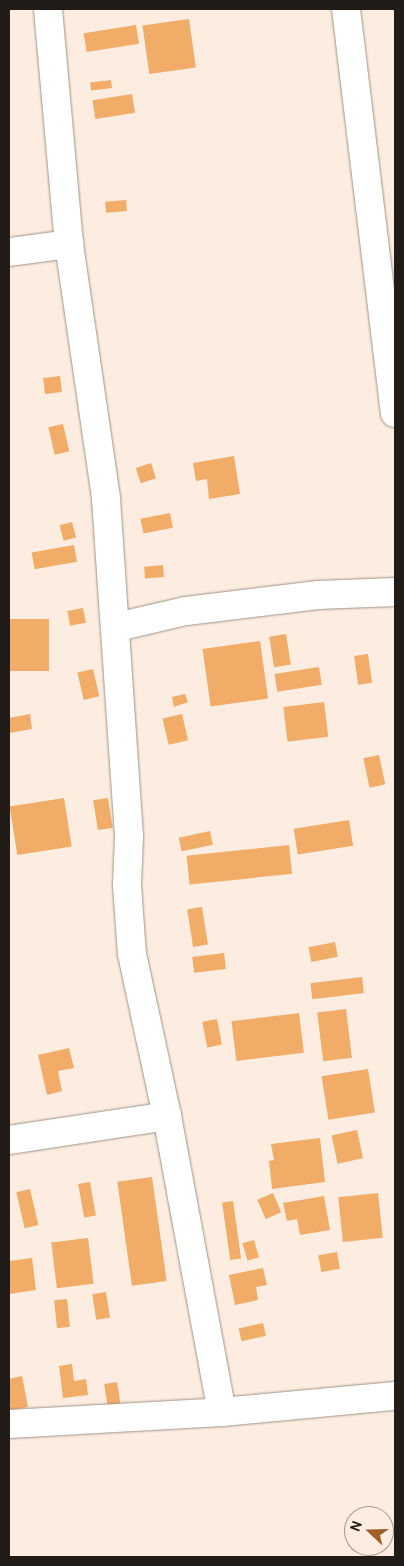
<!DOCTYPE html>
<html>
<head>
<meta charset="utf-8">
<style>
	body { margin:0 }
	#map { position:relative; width:404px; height:1566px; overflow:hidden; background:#fcede0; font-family:Cabin,sans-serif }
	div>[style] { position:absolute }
	.building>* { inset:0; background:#f1ac68; transform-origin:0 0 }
	.roads { filter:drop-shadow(0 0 1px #a09287) drop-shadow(0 0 1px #a09287) }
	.minor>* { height:28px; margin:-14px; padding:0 14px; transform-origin:14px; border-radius:14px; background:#fff }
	span { translate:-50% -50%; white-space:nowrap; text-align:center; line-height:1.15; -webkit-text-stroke:5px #fcede0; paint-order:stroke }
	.frame { position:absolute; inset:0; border:10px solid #211c18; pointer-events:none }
	.north { position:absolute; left:344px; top:1506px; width:50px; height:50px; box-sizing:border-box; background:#fcede0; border:1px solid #a49990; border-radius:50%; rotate:291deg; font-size:14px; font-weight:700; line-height:20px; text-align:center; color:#211c18 }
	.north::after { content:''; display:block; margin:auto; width:18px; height:22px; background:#9f6028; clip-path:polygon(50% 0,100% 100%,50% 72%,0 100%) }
</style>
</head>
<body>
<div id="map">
	<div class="building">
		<div style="left:189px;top:19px;width:49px;height:47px;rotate:82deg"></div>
		<div style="left:136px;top:25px;width:19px;height:53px;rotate:81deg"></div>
		<div style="left:111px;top:80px;width:8px;height:21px;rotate:83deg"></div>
		<div style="left:132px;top:94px;width:19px;height:40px;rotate:81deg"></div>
		<div style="left:126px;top:200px;width:11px;height:21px;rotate:85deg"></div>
		<div style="left:60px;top:376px;width:16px;height:17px;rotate:83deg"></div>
		<div style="left:63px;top:424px;width:28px;height:15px;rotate:77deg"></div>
		<div style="clip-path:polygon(234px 456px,240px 494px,209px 499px,207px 479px,196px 481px,193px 463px)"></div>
		<div style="left:151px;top:463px;width:16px;height:16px;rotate:72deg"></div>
		<div style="left:170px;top:513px;width:15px;height:30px;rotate:79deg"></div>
		<div style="left:72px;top:522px;width:16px;height:13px;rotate:75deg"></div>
		<div style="left:74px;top:545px;width:17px;height:43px;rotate:80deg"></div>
		<div style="left:163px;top:565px;width:12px;height:19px;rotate:85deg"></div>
		<div style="left:83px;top:608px;width:15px;height:16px;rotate:79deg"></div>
		<div style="left:9px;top:619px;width:40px;height:52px"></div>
		<div style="left:286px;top:634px;width:31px;height:17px;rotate:81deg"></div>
		<div style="left:260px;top:641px;width:58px;height:58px;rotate:82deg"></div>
		<div style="left:368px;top:654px;width:29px;height:14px;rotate:82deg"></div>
		<div style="left:319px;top:667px;width:18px;height:45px;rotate:81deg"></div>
		<div style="left:93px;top:669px;width:28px;height:16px;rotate:77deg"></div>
		<div style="clip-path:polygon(185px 694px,188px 702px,174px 707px,172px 697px)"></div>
		<div style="left:324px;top:702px;width:35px;height:41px;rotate:83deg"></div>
		<div style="clip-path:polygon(30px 714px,32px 729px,9px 733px,9px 718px)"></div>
		<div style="left:182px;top:714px;width:27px;height:20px;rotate:77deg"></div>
		<div style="left:379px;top:755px;width:30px;height:16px;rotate:78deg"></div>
		<div style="left:64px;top:798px;width:49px;height:55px;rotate:81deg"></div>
		<div style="left:108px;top:798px;width:30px;height:15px;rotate:81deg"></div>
		<div style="left:349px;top:820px;width:26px;height:56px;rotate:81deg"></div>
		<div style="left:210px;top:831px;width:14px;height:32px;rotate:78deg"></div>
		<div style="left:289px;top:845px;width:29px;height:103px;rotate:84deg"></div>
		<div style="left:202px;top:907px;width:38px;height:15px;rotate:81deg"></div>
		<div style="left:335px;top:942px;width:15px;height:27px;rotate:79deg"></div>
		<div style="left:224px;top:953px;width:16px;height:32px;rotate:83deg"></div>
		<div style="left:362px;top:977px;width:16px;height:52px;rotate:83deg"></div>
		<div style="left:346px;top:1009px;width:49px;height:29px;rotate:83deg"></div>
		<div style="left:299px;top:1013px;width:40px;height:68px;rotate:83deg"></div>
		<div style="left:217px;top:1019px;width:26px;height:15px;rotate:79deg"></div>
		<div style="clip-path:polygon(69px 1048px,74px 1068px,58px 1071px,62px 1091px,47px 1095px,38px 1055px)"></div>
		<div style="left:368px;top:1069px;width:44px;height:47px;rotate:81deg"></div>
		<div style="left:357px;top:1130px;width:29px;height:26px;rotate:78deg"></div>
		<div style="clip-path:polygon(320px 1138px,325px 1182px,272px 1189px,269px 1161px,274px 1160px,271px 1144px)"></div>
		<div style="left:152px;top:1177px;width:105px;height:35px;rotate:82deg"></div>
		<div style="left:90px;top:1182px;width:34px;height:12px;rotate:80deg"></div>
		<div style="left:30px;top:1189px;width:37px;height:14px;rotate:77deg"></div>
		<div style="left:273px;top:1193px;width:21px;height:17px;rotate:67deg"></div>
		<div style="left:378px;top:1193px;width:45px;height:40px;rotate:84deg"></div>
		<div style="clip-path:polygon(324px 1196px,330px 1230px,300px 1235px,297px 1219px,287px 1221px,283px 1203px)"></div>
		<div style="left:233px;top:1201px;width:58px;height:11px;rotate:82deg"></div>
		<div style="left:88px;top:1238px;width:46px;height:37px;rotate:83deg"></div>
		<div style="left:254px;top:1240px;width:18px;height:12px;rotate:74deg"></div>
		<div style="left:337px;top:1252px;width:17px;height:19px;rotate:80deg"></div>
		<div style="clip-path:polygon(32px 1258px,36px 1290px,9px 1294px,9px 1261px)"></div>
		<div style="clip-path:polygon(263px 1268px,267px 1285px,256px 1287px,258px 1300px,235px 1305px,229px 1275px)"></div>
		<div style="left:106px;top:1292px;width:26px;height:14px;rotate:81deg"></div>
		<div style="left:67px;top:1299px;width:28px;height:13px;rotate:84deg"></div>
		<div style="left:263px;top:1323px;width:13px;height:25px;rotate:77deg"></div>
		<div style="clip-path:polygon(72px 1364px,74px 1381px,86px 1379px,88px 1395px,63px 1398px,59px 1366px)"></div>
		<div style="clip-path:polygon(22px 1376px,28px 1407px,10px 1411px,9px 1379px)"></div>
		<div style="left:117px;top:1382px;width:25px;height:13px;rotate:81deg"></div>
	</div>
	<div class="roads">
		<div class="minor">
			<div style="left:48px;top:9px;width:236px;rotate:84.9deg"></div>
			<div style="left:69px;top:244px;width:258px;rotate:81.7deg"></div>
			<div style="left:106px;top:499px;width:339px;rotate:86.1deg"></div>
			<div style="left:129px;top:837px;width:48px;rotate:92.4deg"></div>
			<div style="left:127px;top:885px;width:69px;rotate:85.9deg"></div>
			<div style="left:132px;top:954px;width:166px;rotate:77.8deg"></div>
			<div style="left:167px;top:1116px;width:301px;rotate:79.5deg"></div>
			<div style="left:346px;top:9px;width:407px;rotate:83.1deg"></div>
			<div style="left:9px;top:252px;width:61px;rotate:-7.6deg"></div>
			<div style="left:117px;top:627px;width:71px;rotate:-13.1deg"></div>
			<div style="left:186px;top:611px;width:133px;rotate:-6.9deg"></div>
			<div style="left:318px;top:595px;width:77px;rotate:-2.2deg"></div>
			<div style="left:9px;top:1140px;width:160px;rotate:-8.6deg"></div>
			<div style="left:9px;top:1424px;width:213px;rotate:-3.2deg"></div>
			<div style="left:222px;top:1412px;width:174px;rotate:-5.3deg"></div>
		</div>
	</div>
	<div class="frame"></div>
	<div class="north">N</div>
</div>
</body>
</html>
